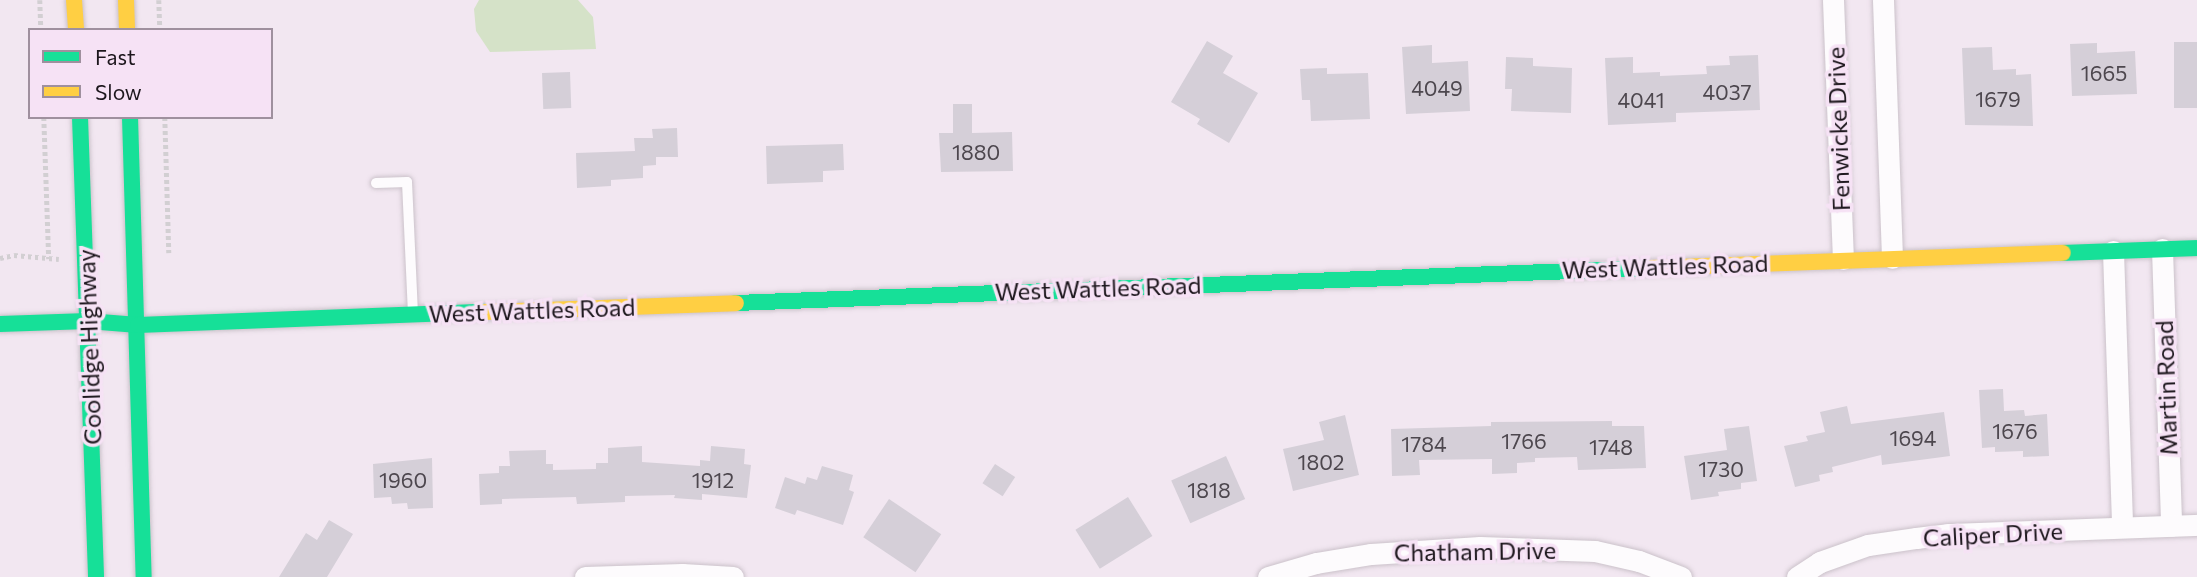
<!DOCTYPE html>
<html>
<head>
<meta charset="utf-8">
<style>
	body { margin:0 }
	#map { position:relative; width:2197px; height:577px; overflow:hidden; background:#f2e7f1; font-family:Commissioner,sans-serif }
	div>[style] { position:absolute }
	.green>* { inset:0; background:#d5e2c8 }
	.building>* { inset:0; background:#d5cfd8; transform-origin:0 0 }
	.path>* { height:4.5px; margin-top:-2.25px; transform-origin:0; background:repeating-linear-gradient(90deg,#d2cfd2 0 3.5px,transparent 0 7px) }
	.roads { filter:drop-shadow(0 0 2px #cbc2ca) drop-shadow(0 0 2px #cbc2ca) }
	.lane>* { height:10px; margin:-5px; padding:0 5px; transform-origin:5px; border-radius:5px; background:#fdfbfd }
	.street>* { height:21px; margin:-10.5px; padding:0 10.5px; transform-origin:10.5px; border-radius:10.5px; background:#fdfbfd }
	.fast>* { height:16px; margin:-8px; padding:0 8px; transform-origin:8px; border-radius:8px; background:#16e098 }
	.slow>* { height:16px; margin:-8px; padding:0 8px; transform-origin:8px; border-radius:8px; background:#ffcf43 }
	span { translate:-50% -50%; white-space:nowrap; text-align:center; line-height:1.15; -webkit-text-stroke:7px #f6e2f5; paint-order:stroke }
	.number-label { font-size:21px; color:#4d474e }
	.number-label span { -webkit-text-stroke-width:0 }
	.street-label { font-size:24px; color:#1c161c }
	.legend { position:absolute; left:28px; top:28px; width:245px; height:91px; box-sizing:border-box; background:#f6e2f5; border:2px solid #9f909e; margin:0; padding:9px 12px; list-style:none; font-size:21px; color:#1c161c }
	.legend li { display:flex; align-items:center; gap:14px; height:35px }
	.legend b { width:35px; border:2px solid #9f909e }
</style>
</head>
<body>
<div id="map">
	<div class="green">
		<div style="clip-path:polygon(479px 0,578px 0,593px 17px,596px 49px,490px 52px,476px 31px,474px 9px)"></div>
	</div>
	<div class="building">
		<div style="clip-path:polygon(1207px 41px,1233px 56px,1223px 73px,1258px 93px,1229px 143px,1197px 124px,1200px 119px,1171px 102px)"></div>
		<div style="left:2197px;top:42px;width:66px;height:23px;rotate:90deg"></div>
		<div style="clip-path:polygon(2097px 43px,2097px 53px,2135px 51px,2137px 94px,2072px 96px,2070px 44px)"></div>
		<div style="clip-path:polygon(1432px 45px,1432px 63px,1468px 61px,1470px 111px,1406px 114px,1402px 47px)"></div>
		<div style="clip-path:polygon(1992px 47px,1993px 70px,2016px 69px,2016px 75px,2031px 74px,2033px 126px,1965px 125px,1962px 48px)"></div>
		<div style="clip-path:polygon(1758px 55px,1760px 110px,1676px 113px,1676px 122px,1608px 125px,1605px 58px,1633px 57px,1633px 73px,1660px 72px,1660px 76px,1707px 74px,1706px 66px,1730px 65px,1729px 56px)"></div>
		<div style="clip-path:polygon(1506px 57px,1533px 58px,1533px 66px,1572px 68px,1571px 113px,1511px 111px,1512px 89px,1505px 89px)"></div>
		<div style="clip-path:polygon(1327px 68px,1327px 74px,1368px 73px,1370px 119px,1311px 121px,1310px 100px,1302px 100px,1300px 69px)"></div>
		<div style="left:570px;top:72px;width:36px;height:28px;rotate:88deg"></div>
		<div style="clip-path:polygon(953px 104px,972px 104px,972px 133px,1012px 132px,1013px 171px,941px 172px,939px 133px,953px 133px)"></div>
		<div style="clip-path:polygon(677px 128px,678px 157px,656px 157px,656px 165px,643px 166px,643px 178px,611px 180px,611px 186px,577px 188px,576px 153px,635px 151px,634px 138px,653px 138px,652px 129px)"></div>
		<div style="clip-path:polygon(843px 144px,844px 170px,823px 171px,823px 182px,767px 184px,766px 146px)"></div>
		<div style="clip-path:polygon(2003px 389px,2004px 411px,2024px 410px,2025px 416px,2047px 414px,2049px 456px,2023px 457px,2023px 451px,1995px 452px,1995px 447px,1982px 448px,1979px 390px)"></div>
		<div style="clip-path:polygon(1847px 406px,1851px 424px,1944px 412px,1950px 456px,1882px 465px,1881px 455px,1832px 467px,1833px 472px,1819px 475px,1820px 481px,1795px 487px,1784px 446px,1808px 441px,1806px 436px,1825px 432px,1820px 412px)"></div>
		<div style="clip-path:polygon(1345px 415px,1359px 475px,1293px 491px,1283px 449px,1324px 440px,1319px 422px)"></div>
		<div style="clip-path:polygon(1612px 421px,1612px 426px,1644px 426px,1646px 468px,1578px 470px,1577px 457px,1535px 458px,1535px 462px,1517px 463px,1517px 473px,1492px 474px,1492px 459px,1419px 460px,1420px 475px,1392px 476px,1391px 429px,1491px 426px,1491px 422px)"></div>
		<div style="clip-path:polygon(1749px 426px,1757px 481px,1741px 483px,1741px 489px,1718px 492px,1719px 496px,1691px 500px,1684px 456px,1727px 450px,1724px 429px)"></div>
		<div style="clip-path:polygon(642px 446px,642px 462px,700px 466px,700px 460px,710px 461px,711px 446px,745px 449px,744px 464px,751px 465px,747px 498px,702px 494px,702px 500px,674px 498px,675px 495px,625px 496px,625px 502px,577px 504px,576px 497px,502px 499px,502px 504px,480px 505px,479px 474px,499px 473px,499px 466px,510px 466px,509px 451px,546px 450px,546px 464px,553px 464px,553px 470px,596px 469px,596px 463px,608px 463px,608px 448px)"></div>
		<div style="left:1226px;top:456px;width:47px;height:60px;rotate:66deg"></div>
		<div style="clip-path:polygon(432px 458px,433px 508px,408px 509px,407px 503px,392px 504px,391px 497px,374px 498px,373px 464px)"></div>
		<div style="left:995px;top:464px;width:24px;height:23px;rotate:33deg"></div>
		<div style="clip-path:polygon(822px 466px,853px 475px,849px 490px,854px 492px,843px 525px,797px 510px,795px 515px,775px 508px,785px 477px,805px 484px,807px 477px,817px 480px)"></div>
		<div style="left:1128px;top:497px;width:46px;height:62px;rotate:58deg"></div>
		<div style="left:889px;top:499px;width:63px;height:46px;rotate:34deg"></div>
		<div style="clip-path:polygon(329px 520px,353px 534px,327px 577px,279px 577px,306px 533px,317px 540px)"></div>
	</div>
	<div class="path">
		<div style="left:40px;top:0;width:30px;rotate:88deg"></div>
		<div style="left:159px;top:0;width:30px;rotate:88deg"></div>
		<div style="left:44px;top:117px;width:142px;rotate:88deg"></div>
		<div style="left:165px;top:117px;width:136px;rotate:88.3deg"></div>
		<div style="left:0;top:258px;width:14px;rotate:-12deg"></div>
		<div style="left:14px;top:255px;width:45px;rotate:5.1deg"></div>
	</div>
	<div class="roads">
		<div class="lane">
			<div style="left:376px;top:183px;width:31px;rotate:-2deg"></div>
			<div style="left:407px;top:182px;width:130px;rotate:87.4deg"></div>
		</div>
		<div class="street">
			<div style="left:1833px;top:0;width:259px;rotate:87.8deg"></div>
			<div style="left:1883px;top:0;width:258px;rotate:88deg"></div>
			<div style="left:2162px;top:249px;width:277px;rotate:88.1deg"></div>
			<div style="left:2113px;top:251px;width:276px;rotate:88.1deg"></div>
			<div style="left:585px;top:577px;width:97px;rotate:-1.8deg"></div>
			<div style="left:682px;top:574px;width:51px;rotate:3.4deg"></div>
			<div style="left:1268px;top:577px;width:50px;rotate:-16.3deg"></div>
			<div style="left:1316px;top:563px;width:56px;rotate:-9.3deg"></div>
			<div style="left:1371px;top:554px;width:109px;rotate:-3.7deg"></div>
			<div style="left:1480px;top:547px;width:115px;rotate:2deg"></div>
			<div style="left:1595px;top:551px;width:45px;rotate:12.8deg"></div>
			<div style="left:1639px;top:561px;width:45px;rotate:20.9deg"></div>
			<div style="left:1797px;top:577px;width:27px;rotate:-33deg"></div>
			<div style="left:1820px;top:562px;width:51px;rotate:-19.5deg"></div>
			<div style="left:1868px;top:545px;width:49px;rotate:-8.3deg"></div>
			<div style="left:1916px;top:538px;width:32px;rotate:-7deg"></div>
			<div style="left:1948px;top:534px;width:249px;rotate:-2.1deg"></div>
		</div>
		<div class="fast">
			<div style="left:80px;top:117px;width:460px;rotate:88deg"></div>
			<div style="left:130px;top:117px;width:460px;rotate:88.3deg"></div>
			<div style="left:2063px;top:253px;width:134px;rotate:-2.1deg"></div>
			<div style="left:736px;top:303px;width:916px;rotate:-2.19deg"></div>
			<div style="left:0;top:324px;width:88px;rotate:-2deg"></div>
			<div style="left:88px;top:321px;width:50px;rotate:4.6deg"></div>
			<div style="left:138px;top:325px;width:346px;rotate:-2.2deg"></div>
		</div>
		<div class="slow">
			<div style="left:74px;top:0;width:30px;rotate:86deg"></div>
			<div style="left:126px;top:0;width:30px;rotate:88deg"></div>
			<div style="left:1651px;top:268px;width:412px;rotate:-2.1deg"></div>
			<div style="left:484px;top:312px;width:252px;rotate:-2deg"></div>
		</div>
	</div>
	<div class="number-label">
		<span style="left:2104px;top:73px">1665</span>
		<span style="left:1437px;top:88px">4049</span>
		<span style="left:1727px;top:92px">4037</span>
		<span style="left:1998px;top:99px">1679</span>
		<span style="left:1641px;top:100px">4041</span>
		<span style="left:976px;top:152px">1880</span>
		<span style="left:2015px;top:431px">1676</span>
		<span style="left:1913px;top:438px">1694</span>
		<span style="left:1524px;top:441px">1766</span>
		<span style="left:1424px;top:444px">1784</span>
		<span style="left:1611px;top:447px">1748</span>
		<span style="left:1321px;top:462px">1802</span>
		<span style="left:1721px;top:469px">1730</span>
		<span style="left:403px;top:480px">1960</span>
		<span style="left:713px;top:480px">1912</span>
		<span style="left:1209px;top:490px">1818</span>
	</div>
	<div class="street-label">
		<span style="left:1838px;top:129px;rotate:-92deg">Fenwicke Drive</span>
		<span style="left:1665px;top:266px;rotate:-2deg">West Wattles Road</span>
		<span style="left:1098px;top:288px;rotate:-2deg">West Wattles Road</span>
		<span style="left:532px;top:310px;rotate:-2deg">West Wattles Road</span>
		<span style="left:89px;top:347px;rotate:-92deg">Coolidge Highway</span>
		<span style="left:2166px;top:388px;rotate:-92deg">Martin Road</span>
		<span style="left:1993px;top:534px;rotate:-3deg">Caliper Drive</span>
		<span style="left:1475px;top:551px;rotate:-1deg">Chatham Drive</span>
	</div>
	<ul class="legend">
	<li><b style="height:9px;background:#16e098"></b>Fast</li>
	<li><b style="height:9px;background:#ffcf43"></b>Slow</li>
	</ul>
</div>
</body>
</html>
